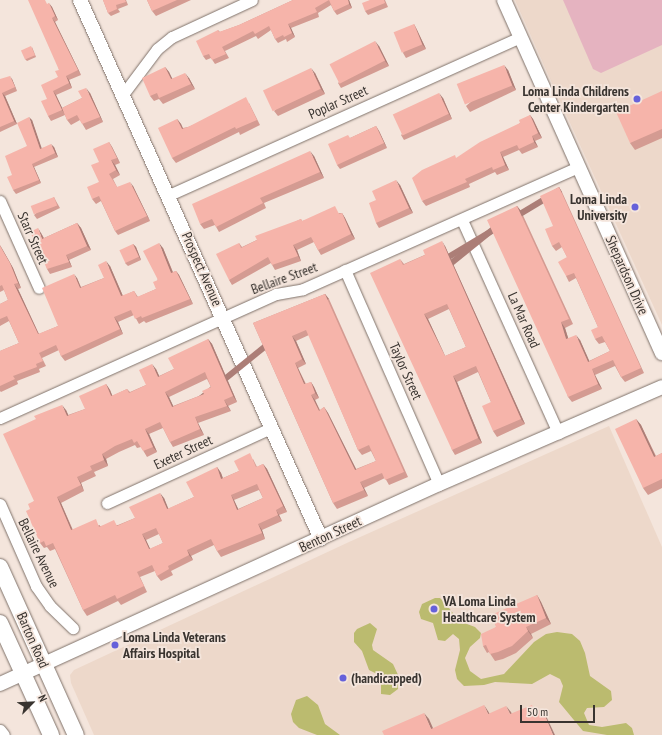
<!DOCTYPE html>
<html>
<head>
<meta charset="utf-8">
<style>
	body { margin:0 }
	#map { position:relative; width:662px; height:735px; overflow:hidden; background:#f4e5dc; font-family:"PT Sans Narrow",sans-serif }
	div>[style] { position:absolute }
	.built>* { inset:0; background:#edd8ca }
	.green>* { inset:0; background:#e5b3c0 }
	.water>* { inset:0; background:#bbbb6f }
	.roads { filter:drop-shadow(0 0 1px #7f726a) drop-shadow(0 0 1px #7f726a) }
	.minor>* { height:11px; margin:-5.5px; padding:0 5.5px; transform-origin:5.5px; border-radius:5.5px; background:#fff }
	.tertiary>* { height:14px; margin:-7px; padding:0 7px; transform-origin:7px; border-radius:7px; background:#fff }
	.secondary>* { height:16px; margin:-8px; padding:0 8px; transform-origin:8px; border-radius:8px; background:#fff }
	.wall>* { inset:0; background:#d49b92 }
	.shaded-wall>* { inset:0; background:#ac7e77; transform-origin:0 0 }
	.building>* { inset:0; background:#f6b4aa; transform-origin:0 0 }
	.dots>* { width:11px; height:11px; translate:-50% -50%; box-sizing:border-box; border:2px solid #f4e5dc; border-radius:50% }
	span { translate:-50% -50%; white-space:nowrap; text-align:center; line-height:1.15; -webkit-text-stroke:3.5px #f4e5dc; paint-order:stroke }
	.poi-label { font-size:14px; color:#393430; font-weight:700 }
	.right { translate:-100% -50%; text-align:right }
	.left { translate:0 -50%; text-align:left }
	.street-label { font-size:14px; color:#393430 }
	.north { position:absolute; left:12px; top:683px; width:40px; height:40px; -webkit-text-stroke:3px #f4e5dc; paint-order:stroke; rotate:66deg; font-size:11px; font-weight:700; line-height:16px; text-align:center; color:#393430 }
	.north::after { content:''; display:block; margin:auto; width:14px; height:18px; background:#393430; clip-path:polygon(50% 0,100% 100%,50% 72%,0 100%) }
	.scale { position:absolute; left:520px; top:705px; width:75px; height:18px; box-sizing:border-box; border:2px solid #393430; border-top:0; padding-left:5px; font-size:12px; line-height:14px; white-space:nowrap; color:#393430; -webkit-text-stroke:3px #f4e5dc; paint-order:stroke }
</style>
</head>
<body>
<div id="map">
	<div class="built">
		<div style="clip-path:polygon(515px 0,662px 0,662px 325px,555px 90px)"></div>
		<div style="clip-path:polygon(609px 426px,662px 547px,662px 735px,94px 735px,71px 683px,70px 675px,74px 670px,349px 542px)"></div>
	</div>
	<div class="green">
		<div style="clip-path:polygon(563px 0,662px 0,662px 45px,601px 73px,593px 69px)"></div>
	</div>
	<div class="water">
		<div style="clip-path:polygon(435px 598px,440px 598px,446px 604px,459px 621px,475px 627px,481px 633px,480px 638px,470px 647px,465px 658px,470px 671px,481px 679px,504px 674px,534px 642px,546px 634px,557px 632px,572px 634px,580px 641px,585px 653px,590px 676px,611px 691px,612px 700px,604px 707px,587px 708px,584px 713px,589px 725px,602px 727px,626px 723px,632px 728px,634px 735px,607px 735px,583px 731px,559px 702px,563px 686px,560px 679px,550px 674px,532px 684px,495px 682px,484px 685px,464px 686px,457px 679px,455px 670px,460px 650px,459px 639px,453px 634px,445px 641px,438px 640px,433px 623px,421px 619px,419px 612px,422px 604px)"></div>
		<div style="clip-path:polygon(370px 623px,377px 629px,372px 645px,373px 650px,393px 664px,399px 677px,398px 689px,390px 695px,381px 694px,381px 676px,369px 670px,362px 651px,354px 642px,354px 633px,357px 629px)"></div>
		<div style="clip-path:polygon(307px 696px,318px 705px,325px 724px,340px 735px,317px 735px,299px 728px,293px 722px,291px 714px,296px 700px)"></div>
	</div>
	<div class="roads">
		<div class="minor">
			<div style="left:124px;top:93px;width:55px;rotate:-53.1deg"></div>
			<div style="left:157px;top:49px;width:19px;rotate:-39deg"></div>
			<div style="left:172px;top:37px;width:88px;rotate:-24.8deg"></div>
			<div style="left:169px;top:195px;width:384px;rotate:-24.2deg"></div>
			<div style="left:0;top:201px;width:95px;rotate:65.9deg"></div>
			<div style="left:462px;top:220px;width:234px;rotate:65.7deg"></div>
			<div style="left:345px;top:270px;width:234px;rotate:66.3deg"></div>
			<div style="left:0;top:418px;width:303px;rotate:-24.2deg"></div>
			<div style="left:276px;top:294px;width:27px;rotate:-10deg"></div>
			<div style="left:303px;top:289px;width:301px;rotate:-23.9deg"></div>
			<div style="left:107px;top:503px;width:180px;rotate:-24.6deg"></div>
			<div style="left:0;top:504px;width:90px;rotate:66.3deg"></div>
			<div style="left:36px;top:586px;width:24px;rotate:55deg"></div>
			<div style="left:50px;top:606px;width:32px;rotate:44deg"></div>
			<div style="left:0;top:730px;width:6px;rotate:51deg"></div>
		</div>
		<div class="tertiary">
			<div style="left:80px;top:0;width:590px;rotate:65.91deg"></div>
			<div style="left:504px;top:0;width:387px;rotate:65.9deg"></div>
			<div style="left:0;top:684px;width:482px;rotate:-24.5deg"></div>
			<div style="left:439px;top:484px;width:243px;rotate:-23.5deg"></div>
		</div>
		<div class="secondary">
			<div style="left:0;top:567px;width:184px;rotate:65.7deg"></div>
			<div style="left:0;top:623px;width:123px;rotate:65.5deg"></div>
		</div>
	</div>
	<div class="wall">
		<div style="clip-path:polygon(103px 0,126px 0,128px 5px,118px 9px,120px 12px,111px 16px,108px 13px)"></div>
		<div style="clip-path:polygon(147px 0,191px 0,156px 16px,152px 11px)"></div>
		<div style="clip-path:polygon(293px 0,349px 0,352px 8px,337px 15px,334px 11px,331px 5px,318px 13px,319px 17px,291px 28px,295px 37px,287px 42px,286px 39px,278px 43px,275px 39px,271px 30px,258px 39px,256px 36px,225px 51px,229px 58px,215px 64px,211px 58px,206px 60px,203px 56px,218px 30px,220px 32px,239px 25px)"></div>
		<div style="clip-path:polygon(370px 0,386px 0,385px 0,388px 7px,368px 15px,365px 11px)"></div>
		<div style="clip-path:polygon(48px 3px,52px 7px,58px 20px,55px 22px,81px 75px,69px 80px,72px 88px,56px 95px,62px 108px,82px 98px,90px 93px,103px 122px,86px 130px,80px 120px,71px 125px,67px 120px,65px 115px,51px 121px,48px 116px,47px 99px,58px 77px,59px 70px)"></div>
		<div style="clip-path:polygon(414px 24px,417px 30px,426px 49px,406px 58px,403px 53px)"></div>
		<div style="clip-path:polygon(379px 46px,389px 66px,341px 88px,338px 83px)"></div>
		<div style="clip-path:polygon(32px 47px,36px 57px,27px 61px,25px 59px)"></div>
		<div style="clip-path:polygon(165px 67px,169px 72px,172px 79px,189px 78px,195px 89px,163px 104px,159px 99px,154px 101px,150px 96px)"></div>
		<div style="clip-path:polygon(508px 70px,516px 90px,470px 112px,466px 106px)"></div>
		<div style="clip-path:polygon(315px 73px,325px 94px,278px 116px,274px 111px)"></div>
		<div style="clip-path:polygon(0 79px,12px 79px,17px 91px,5px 96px,17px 124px,0 132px)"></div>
		<div style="clip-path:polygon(662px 91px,662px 138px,635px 150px,630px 143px)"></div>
		<div style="clip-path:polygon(443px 98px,452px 119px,404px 140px,401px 135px)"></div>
		<div style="clip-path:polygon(249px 103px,260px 125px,240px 135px,239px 132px,176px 163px,172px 158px,177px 119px,181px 124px,183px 128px,188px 127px)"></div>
		<div style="clip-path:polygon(530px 115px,533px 119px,542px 138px,535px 141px,538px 147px,522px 154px,519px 150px,503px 157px,509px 170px,497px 175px,495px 172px,469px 184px,470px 187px,426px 206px,422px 201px,520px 123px)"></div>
		<div style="clip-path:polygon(32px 120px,41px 148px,54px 147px,58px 157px,34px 167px,41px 183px,16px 194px,13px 190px,27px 146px)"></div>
		<div style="clip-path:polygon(376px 126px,379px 131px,387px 148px,340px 169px,337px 165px,350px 138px)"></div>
		<div style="clip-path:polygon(109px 142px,112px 147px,120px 163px,115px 165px,120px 175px,113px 179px,117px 187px,133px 186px,150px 221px,118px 235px,115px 231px,101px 201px,96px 204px,92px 199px,99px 182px,99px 162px)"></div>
		<div style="clip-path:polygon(314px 156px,324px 178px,264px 203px,266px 208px,219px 232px,215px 225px,204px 229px,200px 224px)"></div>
		<div style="clip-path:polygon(400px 185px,413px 213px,379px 228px,376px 223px,376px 200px)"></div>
		<div style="clip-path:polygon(559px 187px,562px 192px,644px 373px,625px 382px,621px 377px,615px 366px,595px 375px,602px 389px,572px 402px,568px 397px,517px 206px,521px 211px,573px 324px,565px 328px,568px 338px,580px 340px,589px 361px,610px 351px,605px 342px,599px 344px,595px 339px,598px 327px,576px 278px,569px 282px,566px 276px,567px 257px,562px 247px,556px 251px,552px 246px,553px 226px)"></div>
		<div style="clip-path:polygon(54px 197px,56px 201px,60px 208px,37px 219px,34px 215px)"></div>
		<div style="clip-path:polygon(340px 213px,342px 213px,345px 218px,355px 239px,321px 255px,318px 250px,314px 242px,297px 250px,301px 261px,275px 270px,271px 263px,232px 285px,229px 280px,239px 243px,242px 247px,301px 219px,302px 221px)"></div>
		<div style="clip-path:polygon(77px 223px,81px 228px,91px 250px,69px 260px,72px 267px,50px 274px,47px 269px,41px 233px,44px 238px)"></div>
		<div style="clip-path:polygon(133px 244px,136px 247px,141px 260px,128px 266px,125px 263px)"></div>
		<div style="clip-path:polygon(0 245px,13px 268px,21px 288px,18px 289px,39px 334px,58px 326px,77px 278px,81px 287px,104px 278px,110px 266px,123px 296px,134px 291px,138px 297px,156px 289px,163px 248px,173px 272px,176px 271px,179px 275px,193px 304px,146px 323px,144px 321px,139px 324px,134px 315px,118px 322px,123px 334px,65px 361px,61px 356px,59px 350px,42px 358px,46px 366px,39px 369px,40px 372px,17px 381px,18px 384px,1px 392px,0 391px,0 351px,19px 343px,9px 321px,0 326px,0 304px,8px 300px,4px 290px,0 292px)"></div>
		<div style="clip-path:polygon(evenodd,445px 246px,525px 424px,497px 437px,493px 431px,491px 402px,478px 372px,457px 382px,482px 443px,455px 455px,452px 450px,400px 259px,404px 264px,445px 246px,449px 309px,466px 347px,445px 356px,428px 319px,449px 309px)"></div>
		<div style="clip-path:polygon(evenodd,325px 294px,329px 299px,408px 477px,389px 485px,385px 478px,364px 488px,368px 496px,337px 509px,333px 503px,253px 323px,325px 294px,309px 335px,358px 450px,362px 455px,371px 451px,376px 461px,356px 469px,328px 413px,324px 407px,320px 410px,315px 400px,319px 398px,314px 387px,311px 382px,306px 384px,298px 368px,306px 364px,296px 341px,309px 335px)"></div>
		<div style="clip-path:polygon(evenodd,208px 339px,212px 344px,237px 402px,228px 406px,231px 411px,198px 423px,204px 435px,173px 447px,170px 442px,163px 428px,149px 434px,157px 452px,147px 457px,141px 447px,137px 448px,135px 445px,119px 452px,106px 459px,108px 466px,94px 472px,96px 476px,81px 483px,84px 491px,61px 503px,73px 530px,100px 525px,100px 526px,118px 525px,135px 518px,164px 498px,168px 509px,194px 497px,217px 467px,221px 473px,223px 478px,239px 471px,253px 459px,257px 467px,263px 464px,267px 469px,287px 512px,279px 515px,282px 521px,262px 530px,265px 539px,221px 557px,217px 551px,214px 545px,191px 556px,193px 560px,171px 571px,173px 575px,161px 581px,157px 576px,155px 571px,140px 577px,147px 592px,121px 605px,118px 601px,87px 616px,83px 610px,55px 549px,50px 551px,47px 547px,44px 548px,40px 543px,30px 509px,34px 501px,36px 419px,66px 410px,68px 415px,85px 409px,106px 384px,110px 390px,112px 396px,127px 389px,130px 392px,146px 385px,156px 369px,159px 376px,174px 369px,208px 339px,207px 379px,211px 387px,204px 394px,173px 406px,169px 397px,207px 379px,208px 339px,259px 490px,263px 498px,238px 509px,234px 500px,259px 490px,208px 339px,159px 534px,163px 543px,150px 549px,146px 540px,159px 534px)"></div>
		<div style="clip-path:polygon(636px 419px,641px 425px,656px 456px,662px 453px,662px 488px,648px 495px,643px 488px)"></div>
		<div style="clip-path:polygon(537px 595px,541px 602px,551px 624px,531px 634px,533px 638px,516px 653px,503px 659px,495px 661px,489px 652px,487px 653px,483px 646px,496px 627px)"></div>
	</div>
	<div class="shaded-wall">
		<div style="clip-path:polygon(348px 0,349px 0,352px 8px,349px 4px)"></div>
		<div style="clip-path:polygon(49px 3px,52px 7px,58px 20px,55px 16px)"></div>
		<div style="clip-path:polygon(52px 18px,55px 22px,81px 75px,78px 70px)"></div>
		<div style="clip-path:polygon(288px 24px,291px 28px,295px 37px,292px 33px)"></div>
		<div style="clip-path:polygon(414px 24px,417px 30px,426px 49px,422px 44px)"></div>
		<div style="clip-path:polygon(375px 41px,379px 46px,389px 66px,385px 61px)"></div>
		<div style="clip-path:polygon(504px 65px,508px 70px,516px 90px,512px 85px)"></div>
		<div style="clip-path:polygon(165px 67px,169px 72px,175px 84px,171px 79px)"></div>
		<div style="clip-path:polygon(311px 68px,315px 73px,325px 94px,321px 89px)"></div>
		<div style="clip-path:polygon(185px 73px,189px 78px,195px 89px,191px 84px)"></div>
		<div style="clip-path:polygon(10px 76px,12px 79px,17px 91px,15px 87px)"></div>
		<div style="clip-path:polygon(66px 76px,69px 80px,72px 88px,69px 83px)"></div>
		<div style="clip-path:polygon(86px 88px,90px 93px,103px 122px,100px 117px)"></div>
		<div style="clip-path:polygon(53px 91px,56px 95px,65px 114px,62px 110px)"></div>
		<div style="clip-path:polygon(2px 93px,5px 96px,17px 124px,14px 121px)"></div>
		<div style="clip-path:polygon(439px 93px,443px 98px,452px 119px,449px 114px)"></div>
		<div style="clip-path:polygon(530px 115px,533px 119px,542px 138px,538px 133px)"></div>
		<div style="clip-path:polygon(29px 117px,32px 120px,43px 152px,40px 149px)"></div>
		<div style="clip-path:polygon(177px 119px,181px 124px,185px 134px,182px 129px)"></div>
		<div style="clip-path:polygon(376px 126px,379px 131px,387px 148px,384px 143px)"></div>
		<div style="clip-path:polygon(532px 136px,535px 141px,538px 147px,534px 142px)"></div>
		<div style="clip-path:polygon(109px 142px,112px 147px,120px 163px,117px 158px)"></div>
		<div style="clip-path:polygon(51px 144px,54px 147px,58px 157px,55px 153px)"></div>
		<div style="clip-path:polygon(310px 151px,314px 156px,324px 178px,320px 172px)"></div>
		<div style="clip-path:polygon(500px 152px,503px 157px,509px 170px,505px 165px)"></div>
		<div style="clip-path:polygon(111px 160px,115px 165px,120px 175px,116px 170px)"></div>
		<div style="clip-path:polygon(32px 164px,34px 167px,41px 183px,39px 180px)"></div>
		<div style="clip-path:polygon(396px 180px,400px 185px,413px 213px,409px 208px)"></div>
		<div style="clip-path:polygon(130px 182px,133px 186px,150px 221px,147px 216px)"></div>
		<div style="left:559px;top:187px;width:6px;height:199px;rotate:59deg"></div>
		<div style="left:517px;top:206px;width:6px;height:124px;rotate:51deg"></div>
		<div style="clip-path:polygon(342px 213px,345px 218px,355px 239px,351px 234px)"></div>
		<div style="clip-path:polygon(77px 223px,81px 228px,91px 250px,87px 246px)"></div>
		<div style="clip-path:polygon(38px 228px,41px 233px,46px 243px,42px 239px)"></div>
		<div style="clip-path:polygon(442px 241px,445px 246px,525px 424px,521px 419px)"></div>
		<div style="clip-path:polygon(159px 243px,163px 248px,175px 278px,171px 273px)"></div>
		<div style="clip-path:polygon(133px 244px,136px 247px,141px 260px,139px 257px)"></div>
		<div style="clip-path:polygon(0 245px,13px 268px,21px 288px,18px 283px)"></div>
		<div style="clip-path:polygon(293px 245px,297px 250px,301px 261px,298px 256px)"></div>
		<div style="clip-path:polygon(66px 255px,69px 260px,72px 267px,69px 262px)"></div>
		<div style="clip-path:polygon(106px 261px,110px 266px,125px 301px,121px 296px)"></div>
		<div style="clip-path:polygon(176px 271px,179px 275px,193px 304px,190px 299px)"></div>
		<div style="clip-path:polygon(74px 274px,77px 278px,83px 293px,80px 288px)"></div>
		<div style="clip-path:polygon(14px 284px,18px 289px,41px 339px,38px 334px)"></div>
		<div style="left:325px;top:294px;width:6px;height:195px;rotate:51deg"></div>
		<div style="clip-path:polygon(424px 314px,428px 319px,448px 362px)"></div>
		<div style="clip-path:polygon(114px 317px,118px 322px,123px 334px,120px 329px)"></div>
		<div style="clip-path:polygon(561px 322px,565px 328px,570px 344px,566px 339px)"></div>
		<div style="clip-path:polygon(576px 335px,580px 340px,592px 367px,588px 362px)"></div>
		<div style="clip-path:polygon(292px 336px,296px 341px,306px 364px,302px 359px)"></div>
		<div style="clip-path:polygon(208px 339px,212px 344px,237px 402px,233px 396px)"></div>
		<div style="clip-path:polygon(295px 363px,298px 368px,308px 390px,304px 384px)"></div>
		<div style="clip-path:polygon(152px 364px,156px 369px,162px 382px,158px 377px)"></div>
		<div style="clip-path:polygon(592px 369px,602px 389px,598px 384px)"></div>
		<div style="clip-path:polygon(453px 376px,457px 382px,482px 443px,478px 438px)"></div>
		<div style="clip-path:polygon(311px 382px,314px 387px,319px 398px,315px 393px)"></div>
		<div style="clip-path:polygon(106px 384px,110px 390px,115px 402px,111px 396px)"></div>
		<div style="clip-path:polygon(165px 392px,169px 397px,176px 412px,172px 407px)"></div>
		<div style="clip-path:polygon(311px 395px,315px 400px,322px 416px,319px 411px)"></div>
		<div style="clip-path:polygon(224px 400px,228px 406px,231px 411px,227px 406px)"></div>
		<div style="clip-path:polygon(62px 405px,66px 410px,71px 421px,67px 416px)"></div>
		<div style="clip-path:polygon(324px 407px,328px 413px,359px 475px,355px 470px)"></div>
		<div style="clip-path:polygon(195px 417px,204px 435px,200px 429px)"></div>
		<div style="clip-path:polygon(636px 419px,641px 425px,659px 464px,654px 457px)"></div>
		<div style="clip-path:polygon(145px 429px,149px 434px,157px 452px,153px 447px)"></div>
		<div style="clip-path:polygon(102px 454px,106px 459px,108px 466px,104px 460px)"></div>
		<div style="clip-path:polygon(263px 464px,267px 469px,287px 512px,283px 506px)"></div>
		<div style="clip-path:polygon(217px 467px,221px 473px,225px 485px,221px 479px)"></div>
		<div style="clip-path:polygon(77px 477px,81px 483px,84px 491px)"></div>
		<div style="clip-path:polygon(360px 482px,364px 488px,368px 496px,364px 490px)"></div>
		<div style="clip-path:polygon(160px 493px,164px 498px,171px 515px,167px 509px)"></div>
		<div style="clip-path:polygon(231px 495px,234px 500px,241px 515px,237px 510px)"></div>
		<div style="clip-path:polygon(57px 497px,61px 503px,75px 536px,71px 530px)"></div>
		<div style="clip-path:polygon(276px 510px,279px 515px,282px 521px,278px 515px)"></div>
		<div style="clip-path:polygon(258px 524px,262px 530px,265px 539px,262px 533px)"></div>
		<div style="clip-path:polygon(142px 534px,146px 540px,153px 555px,149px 549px)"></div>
		<div style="clip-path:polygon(187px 550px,191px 556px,193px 560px,189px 555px)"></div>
		<div style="clip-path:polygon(537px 595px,541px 602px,551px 624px,546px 618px)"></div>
		<div style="clip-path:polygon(526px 627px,531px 634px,533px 638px,528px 631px)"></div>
		<div style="clip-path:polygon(484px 705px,488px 711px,493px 720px,488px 714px)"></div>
		<div style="clip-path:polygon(506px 706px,511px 712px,515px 721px,510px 714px)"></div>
		<div style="clip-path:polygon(542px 709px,546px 716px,555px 735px,553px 735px)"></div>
		<div style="clip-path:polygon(424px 713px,429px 719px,436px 735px,431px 729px)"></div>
	</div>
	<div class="building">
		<div style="clip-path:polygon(28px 0,45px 0,47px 4px,49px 3px,55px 16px,52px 18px,78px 70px,66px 76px,69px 83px,53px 91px,62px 110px,48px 116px,41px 101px,47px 99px,41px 85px,58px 77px,55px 71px,59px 70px)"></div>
		<div style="clip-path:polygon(103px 0,125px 0,126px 2px,116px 5px,117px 9px,108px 13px)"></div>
		<div style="clip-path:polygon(147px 0,177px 0,152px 11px)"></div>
		<div style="clip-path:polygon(293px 0,348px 0,349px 4px,334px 11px,329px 0,315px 8px,317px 12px,288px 24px,292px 33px,284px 37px,283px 35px,275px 39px,269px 26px,255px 34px,253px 31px,222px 47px,226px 54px,212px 60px,209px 54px,203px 56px,196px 41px,218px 30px,219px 32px,239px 25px)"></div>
		<div style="clip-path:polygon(370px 0,384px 0,385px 3px,365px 11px,362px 3px)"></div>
		<div style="left:414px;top:24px;width:22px;height:22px;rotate:68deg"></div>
		<div style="left:375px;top:41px;width:22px;height:51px;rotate:63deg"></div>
		<div style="left:31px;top:46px;width:10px;height:11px;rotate:66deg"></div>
		<div style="left:504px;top:65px;width:22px;height:51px;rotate:68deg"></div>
		<div style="clip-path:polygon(165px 67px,171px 79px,185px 73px,191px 84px,159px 98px,157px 93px,150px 96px,142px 78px)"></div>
		<div style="left:311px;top:68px;width:23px;height:53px;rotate:65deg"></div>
		<div style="clip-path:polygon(10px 76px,15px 87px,2px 93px,14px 121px,0 127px,0 79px)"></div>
		<div style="clip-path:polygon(86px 88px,100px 117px,82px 124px,77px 115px,67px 120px,62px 108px,82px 98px,78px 91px)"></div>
		<div style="clip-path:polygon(662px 91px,662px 129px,630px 143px,616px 112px)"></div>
		<div style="left:439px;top:93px;width:23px;height:51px;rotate:65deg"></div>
		<div style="clip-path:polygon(246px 97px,257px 120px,236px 129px,235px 127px,172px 158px,158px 128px,177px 119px,182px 129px,188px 127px)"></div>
		<div style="clip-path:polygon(530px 115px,538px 133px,532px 136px,534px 142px,519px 149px,517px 145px,500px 152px,505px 165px,493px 170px,492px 167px,465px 179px,467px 182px,422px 201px,412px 178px,422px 170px,455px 155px,456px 158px,480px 142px,520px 123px,519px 120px)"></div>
		<div style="clip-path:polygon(29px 117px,40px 149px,51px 144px,55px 153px,32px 164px,39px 180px,13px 190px,7px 177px,12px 175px,5px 156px,27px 146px,17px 123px)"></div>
		<div style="clip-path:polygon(376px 126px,384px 143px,337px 165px,328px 144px,348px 135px,350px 138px)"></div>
		<div style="clip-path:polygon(109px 142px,117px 158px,111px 160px,116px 170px,109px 174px,117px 187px,130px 182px,147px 216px,115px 231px,99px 196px,92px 199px,87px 187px,99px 182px,91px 165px,99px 162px,93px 149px)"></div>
		<div style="clip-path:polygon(310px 151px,320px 172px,260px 198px,263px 203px,216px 227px,212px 219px,200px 224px,192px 204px)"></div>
		<div style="clip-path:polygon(396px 180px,409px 208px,376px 223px,369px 203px,376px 200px,372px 191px)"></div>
		<div style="clip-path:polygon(559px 187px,641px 368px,621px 377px,613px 360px,592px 369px,598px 384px,568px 397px,487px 220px,517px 206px,569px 319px,561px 322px,566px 339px,576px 335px,588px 362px,610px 351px,602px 336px,595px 339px,591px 330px,598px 327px,574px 273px,566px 276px,558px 262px,567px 257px,559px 242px,552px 246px,545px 229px,553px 226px,540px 196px)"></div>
		<div style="left:54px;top:197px;width:9px;height:25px;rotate:69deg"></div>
		<div style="clip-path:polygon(335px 206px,339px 214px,342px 213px,351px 234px,318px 250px,311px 237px,293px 245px,298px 256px,272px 265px,268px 257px,229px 280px,216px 254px,239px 243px,241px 248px,257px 240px,255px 236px,301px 219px,302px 221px)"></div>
		<div style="clip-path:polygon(77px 223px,87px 246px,66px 255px,69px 262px,47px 269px,30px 232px,38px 228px,42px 239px)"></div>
		<div style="clip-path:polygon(evenodd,442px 241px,521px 419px,493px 431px,482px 406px,491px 402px,476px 366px,453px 376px,478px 438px,452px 450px,370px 273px,400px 259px,403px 265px,425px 255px,423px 250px,442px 241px,447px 304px,466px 347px,445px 356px,424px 314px,447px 304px)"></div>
		<div style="clip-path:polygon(159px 243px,171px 273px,176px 271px,190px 299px,142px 318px,141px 316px,135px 319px,131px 310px,114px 317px,120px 329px,61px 356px,56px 345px,39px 353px,43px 361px,36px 364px,37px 367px,13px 376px,15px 379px,0 386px,0 351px,19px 343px,7px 316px,0 319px,0 304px,8px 300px,2px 285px,0 286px,0 246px,10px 263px,18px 283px,14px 284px,38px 334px,58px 326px,42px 288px,74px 274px,80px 288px,104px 278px,98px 265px,106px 261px,121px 296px,134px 291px,137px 297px,156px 289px,153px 282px,158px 280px,143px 251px)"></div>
		<div style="left:133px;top:244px;width:14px;height:15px;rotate:65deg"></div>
		<div style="clip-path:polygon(evenodd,325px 294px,404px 472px,385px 480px,382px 473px,360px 482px,364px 490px,333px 503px,253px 323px,325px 294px,306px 330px,358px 450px,369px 445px,376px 461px,355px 470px,324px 407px,319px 411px,311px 395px,315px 393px,311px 382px,304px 384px,295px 363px,302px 359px,292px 336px,306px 330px)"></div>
		<div style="clip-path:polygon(evenodd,208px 339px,233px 396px,224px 400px,227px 406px,195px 417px,200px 429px,170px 442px,160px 422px,145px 429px,153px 447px,143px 451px,137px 441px,134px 443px,132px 439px,115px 446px,102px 454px,104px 460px,90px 466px,92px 470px,77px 477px,81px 485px,57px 497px,71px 530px,96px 519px,99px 527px,114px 520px,117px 526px,135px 518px,129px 507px,160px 493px,167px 509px,194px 497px,186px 482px,217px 467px,221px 479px,239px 471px,234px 461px,250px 453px,256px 467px,263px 464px,283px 506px,276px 510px,278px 515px,258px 524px,262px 533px,217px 551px,211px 539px,187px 550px,189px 555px,168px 566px,169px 569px,157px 576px,152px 565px,137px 572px,144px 586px,117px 599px,115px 595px,83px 610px,53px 543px,46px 546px,44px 541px,40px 543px,26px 511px,30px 509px,28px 504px,34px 501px,3px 434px,36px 419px,34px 416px,62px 405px,67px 416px,85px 409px,79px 396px,106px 384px,111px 396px,127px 389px,129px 393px,146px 385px,139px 370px,152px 364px,158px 377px,174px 369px,168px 358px,208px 339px,205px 372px,211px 387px,202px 391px,204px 394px,172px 407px,165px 392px,205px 372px,208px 339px,257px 484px,263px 498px,237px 510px,231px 495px,257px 484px,208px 339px,156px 528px,163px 543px,149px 549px,142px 534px,156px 528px)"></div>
		<div style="clip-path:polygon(636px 419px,654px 457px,662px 453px,662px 479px,643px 488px,615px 429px)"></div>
		<div style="clip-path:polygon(537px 595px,546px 618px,526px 627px,528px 631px,512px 646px,498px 652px,490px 654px,486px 645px,483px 646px,481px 634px,496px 627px,491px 615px)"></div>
		<div style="clip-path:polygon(484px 705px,488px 714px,506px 706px,510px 714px,532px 705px,535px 712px,542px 709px,553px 735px,384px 735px,382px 731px,424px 713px,431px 729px)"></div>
	</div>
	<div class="dots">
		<div style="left:637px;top:99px;background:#6661da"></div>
		<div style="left:635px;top:207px;background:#6661da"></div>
		<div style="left:434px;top:609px;background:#6661da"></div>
		<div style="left:115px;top:645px;background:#6661da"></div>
		<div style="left:343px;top:678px;background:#6661da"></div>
	</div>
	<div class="poi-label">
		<span class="right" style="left:629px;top:99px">Loma Linda Childrens<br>Center Kindergarten</span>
		<span class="right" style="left:627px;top:207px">Loma Linda<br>University</span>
		<span class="left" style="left:443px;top:609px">VA Loma Linda<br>Healthcare System</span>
		<span class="left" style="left:123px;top:645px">Loma Linda Veterans<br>Affairs Hospital</span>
		<span class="left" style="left:351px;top:678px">(handicapped)</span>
	</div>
	<div class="street-label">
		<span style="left:338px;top:102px;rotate:-24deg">Poplar Street</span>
		<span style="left:33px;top:238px;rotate:66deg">Starr Street</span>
		<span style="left:202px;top:269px;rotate:66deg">Prospect Avenue</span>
		<span style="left:627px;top:275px;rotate:66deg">Shepardson Drive</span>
		<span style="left:284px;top:278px;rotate:-20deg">Bellaire Street</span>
		<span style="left:524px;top:320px;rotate:66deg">La Mar Road</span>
		<span style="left:406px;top:371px;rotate:66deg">Taylor Street</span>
		<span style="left:183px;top:452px;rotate:-25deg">Exeter Street</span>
		<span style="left:330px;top:534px;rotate:-25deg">Benton Street</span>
		<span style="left:39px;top:553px;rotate:64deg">Bellaire Avenue</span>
		<span style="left:33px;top:640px;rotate:66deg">Barton Road</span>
	</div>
	<div class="north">N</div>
	<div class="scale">50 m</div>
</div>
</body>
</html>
